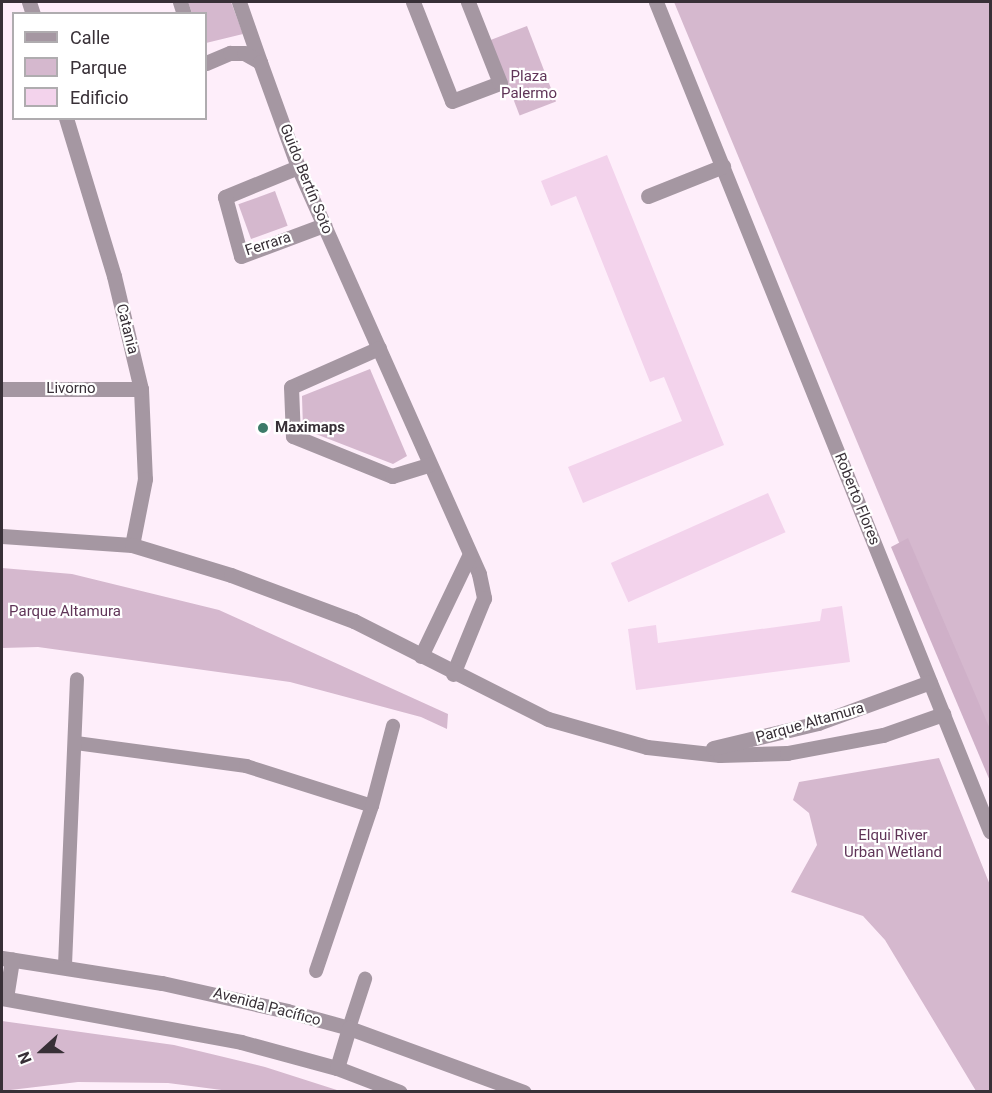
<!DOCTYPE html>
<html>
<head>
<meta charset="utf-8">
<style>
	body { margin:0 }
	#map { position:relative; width:992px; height:1093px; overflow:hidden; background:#feeefa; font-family:Roboto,sans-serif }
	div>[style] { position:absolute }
	.green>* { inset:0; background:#d5b8ce; transform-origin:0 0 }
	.forest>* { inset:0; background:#cfb0c8 }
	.building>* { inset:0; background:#f3d3ec; transform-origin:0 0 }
	.lane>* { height:14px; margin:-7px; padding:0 7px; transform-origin:7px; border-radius:7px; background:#a597a2 }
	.street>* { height:15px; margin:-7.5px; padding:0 7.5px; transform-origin:7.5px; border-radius:7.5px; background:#a597a2 }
	.dots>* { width:16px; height:16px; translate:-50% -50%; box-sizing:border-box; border:3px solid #fff; border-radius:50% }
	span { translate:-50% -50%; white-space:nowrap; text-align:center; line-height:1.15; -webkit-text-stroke:4.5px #fff; paint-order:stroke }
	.park-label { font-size:15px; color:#603558 }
	.street-label { font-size:15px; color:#383037 }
	.poi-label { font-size:15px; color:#383037; font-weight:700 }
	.left { translate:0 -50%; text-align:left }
	.frame { position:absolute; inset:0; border:3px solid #383037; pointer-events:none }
	.legend { position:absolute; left:12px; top:12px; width:195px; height:108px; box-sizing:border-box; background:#fff; border:2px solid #afacaf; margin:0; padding:8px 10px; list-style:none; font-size:18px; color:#383037 }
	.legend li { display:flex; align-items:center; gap:12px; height:30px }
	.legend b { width:30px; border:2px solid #afacaf }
	.north { position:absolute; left:12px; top:1021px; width:60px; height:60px; -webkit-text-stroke:4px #fff; paint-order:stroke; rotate:249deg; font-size:16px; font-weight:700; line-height:24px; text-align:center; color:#383037 }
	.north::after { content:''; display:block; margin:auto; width:21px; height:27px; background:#383037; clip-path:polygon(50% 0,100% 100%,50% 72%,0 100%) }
</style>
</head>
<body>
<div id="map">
	<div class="green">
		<div style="clip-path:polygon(188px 2px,231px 2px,243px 34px,206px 43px,206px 14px,192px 13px)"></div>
		<div style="clip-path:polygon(674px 2px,990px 2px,990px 761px)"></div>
		<div style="left:527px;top:26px;width:81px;height:39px;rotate:69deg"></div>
		<div style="left:275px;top:191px;width:37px;height:39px;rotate:70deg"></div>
		<div style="clip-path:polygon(370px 369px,407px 456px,393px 464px,303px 429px,302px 396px)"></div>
		<div style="clip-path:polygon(2px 568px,72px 574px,219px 610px,448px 714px,447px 729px,421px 717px,290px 682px,38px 647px,2px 648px)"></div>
		<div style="clip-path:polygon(939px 758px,990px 885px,990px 1091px,976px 1091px,885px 940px,863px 916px,791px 892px,817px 845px,809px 813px,793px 800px,799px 782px)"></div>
		<div style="clip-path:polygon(2px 1021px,174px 1045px,265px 1067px,340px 1091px,237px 1092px,168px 1083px,78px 1082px,2px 1091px)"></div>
	</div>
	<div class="forest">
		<div style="clip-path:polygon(908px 538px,990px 729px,990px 781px,891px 547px)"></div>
	</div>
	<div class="building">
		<div style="clip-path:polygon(607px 155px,724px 445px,583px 503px,568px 467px,682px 421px,664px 377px,650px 382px,576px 196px,551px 206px,541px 181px)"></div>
		<div style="left:768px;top:493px;width:43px;height:172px;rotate:66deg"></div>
		<div style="clip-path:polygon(842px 606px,850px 662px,636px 690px,628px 629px,656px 625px,658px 643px,820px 621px,822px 609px)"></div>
	</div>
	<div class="lane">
		<div style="left:76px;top:743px;width:172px;rotate:7.7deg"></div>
		<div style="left:246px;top:766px;width:132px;rotate:17.6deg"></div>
		<div style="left:65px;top:965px;width:286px;rotate:-87.6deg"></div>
		<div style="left:316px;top:971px;width:174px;rotate:-71.3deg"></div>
		<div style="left:372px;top:806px;width:83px;rotate:-75.3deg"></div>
		<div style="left:349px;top:1028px;width:52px;rotate:-71.9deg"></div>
	</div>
	<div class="street">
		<div style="left:29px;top:2px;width:13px;rotate:72deg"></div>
		<div style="left:180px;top:2px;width:13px;rotate:72deg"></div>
		<div style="left:239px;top:2px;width:64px;rotate:70.7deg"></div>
		<div style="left:413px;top:2px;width:106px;rotate:68.5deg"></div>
		<div style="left:452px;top:101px;width:51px;rotate:-20.6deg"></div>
		<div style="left:500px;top:83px;width:87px;rotate:-111.6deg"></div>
		<div style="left:656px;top:2px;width:894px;rotate:68.06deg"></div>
		<div style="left:206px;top:63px;width:26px;rotate:-23deg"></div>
		<div style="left:230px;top:53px;width:14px"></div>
		<div style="left:244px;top:53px;width:18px;rotate:29deg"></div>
		<div style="left:260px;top:62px;width:112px;rotate:70.1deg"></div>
		<div style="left:298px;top:167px;width:445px;rotate:66deg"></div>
		<div style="left:479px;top:574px;width:25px;rotate:78deg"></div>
		<div style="left:484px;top:598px;width:82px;rotate:112.2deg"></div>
		<div style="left:66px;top:118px;width:165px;rotate:73.1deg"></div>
		<div style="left:114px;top:276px;width:116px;rotate:76.6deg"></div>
		<div style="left:141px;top:389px;width:90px;rotate:87.5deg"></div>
		<div style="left:145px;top:479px;width:67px;rotate:101.1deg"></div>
		<div style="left:298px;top:167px;width:79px;rotate:157.7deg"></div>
		<div style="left:225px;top:197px;width:61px;rotate:74.8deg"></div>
		<div style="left:241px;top:256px;width:89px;rotate:-20.5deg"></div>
		<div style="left:648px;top:196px;width:81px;rotate:-21.8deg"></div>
		<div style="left:379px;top:348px;width:96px;rotate:156.1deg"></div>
		<div style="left:291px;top:387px;width:49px;rotate:87.7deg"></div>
		<div style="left:293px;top:436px;width:107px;rotate:22deg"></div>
		<div style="left:392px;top:476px;width:39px;rotate:-17deg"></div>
		<div style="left:2px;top:389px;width:139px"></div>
		<div style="left:2px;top:536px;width:130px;rotate:4deg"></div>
		<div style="left:132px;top:545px;width:103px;rotate:16.9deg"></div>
		<div style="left:231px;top:575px;width:131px;rotate:20.5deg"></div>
		<div style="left:354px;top:621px;width:217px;rotate:26.8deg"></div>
		<div style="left:548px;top:719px;width:103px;rotate:15.8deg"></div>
		<div style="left:647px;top:747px;width:73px;rotate:6.3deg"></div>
		<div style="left:720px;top:755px;width:67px;rotate:-1.7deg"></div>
		<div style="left:787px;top:753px;width:98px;rotate:-10.6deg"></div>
		<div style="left:883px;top:735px;width:64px;rotate:-19.3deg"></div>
		<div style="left:421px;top:656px;width:111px;rotate:-64.4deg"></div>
		<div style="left:713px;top:748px;width:108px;rotate:-13.4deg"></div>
		<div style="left:818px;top:723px;width:119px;rotate:-20.1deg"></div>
		<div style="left:2px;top:958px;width:162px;rotate:8.9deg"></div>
		<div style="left:162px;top:983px;width:128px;rotate:12.6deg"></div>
		<div style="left:287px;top:1011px;width:64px;rotate:15.3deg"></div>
		<div style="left:349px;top:1028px;width:186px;rotate:20.1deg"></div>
		<div style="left:2px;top:998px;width:243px;rotate:10.4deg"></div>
		<div style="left:241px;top:1042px;width:99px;rotate:15.2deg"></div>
		<div style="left:337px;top:1068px;width:67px;rotate:20.9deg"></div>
		<div style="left:6px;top:998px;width:39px;rotate:-81deg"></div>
		<div style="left:337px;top:1068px;width:42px;rotate:-73.3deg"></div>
	</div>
	<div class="dots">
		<div style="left:263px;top:428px;background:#3d7b69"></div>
	</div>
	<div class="park-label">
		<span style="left:529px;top:85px">Plaza<br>Palermo</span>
		<span style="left:65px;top:612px">Parque Altamura</span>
		<span style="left:893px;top:844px">Elqui River<br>Urban Wetland</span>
	</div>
	<div class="street-label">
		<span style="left:306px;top:179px;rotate:68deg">Guido Bertín Soto</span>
		<span style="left:268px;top:244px;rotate:-18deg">Ferrara</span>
		<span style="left:127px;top:329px;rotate:76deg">Catania</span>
		<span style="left:71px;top:389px">Livorno</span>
		<span style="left:857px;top:499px;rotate:68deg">Roberto Flores</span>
		<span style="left:810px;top:723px;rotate:-16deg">Parque Altamura</span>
		<span style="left:267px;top:1007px;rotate:15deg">Avenida Pacífico</span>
	</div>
	<div class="poi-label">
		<span class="left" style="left:275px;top:428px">Maximaps</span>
	</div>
	<div class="frame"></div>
	<ul class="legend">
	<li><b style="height:8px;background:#a597a2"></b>Calle</li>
	<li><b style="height:16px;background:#d5b8ce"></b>Parque</li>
	<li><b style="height:16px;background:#f3d3ec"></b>Edificio</li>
	</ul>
	<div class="north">N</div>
</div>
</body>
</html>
